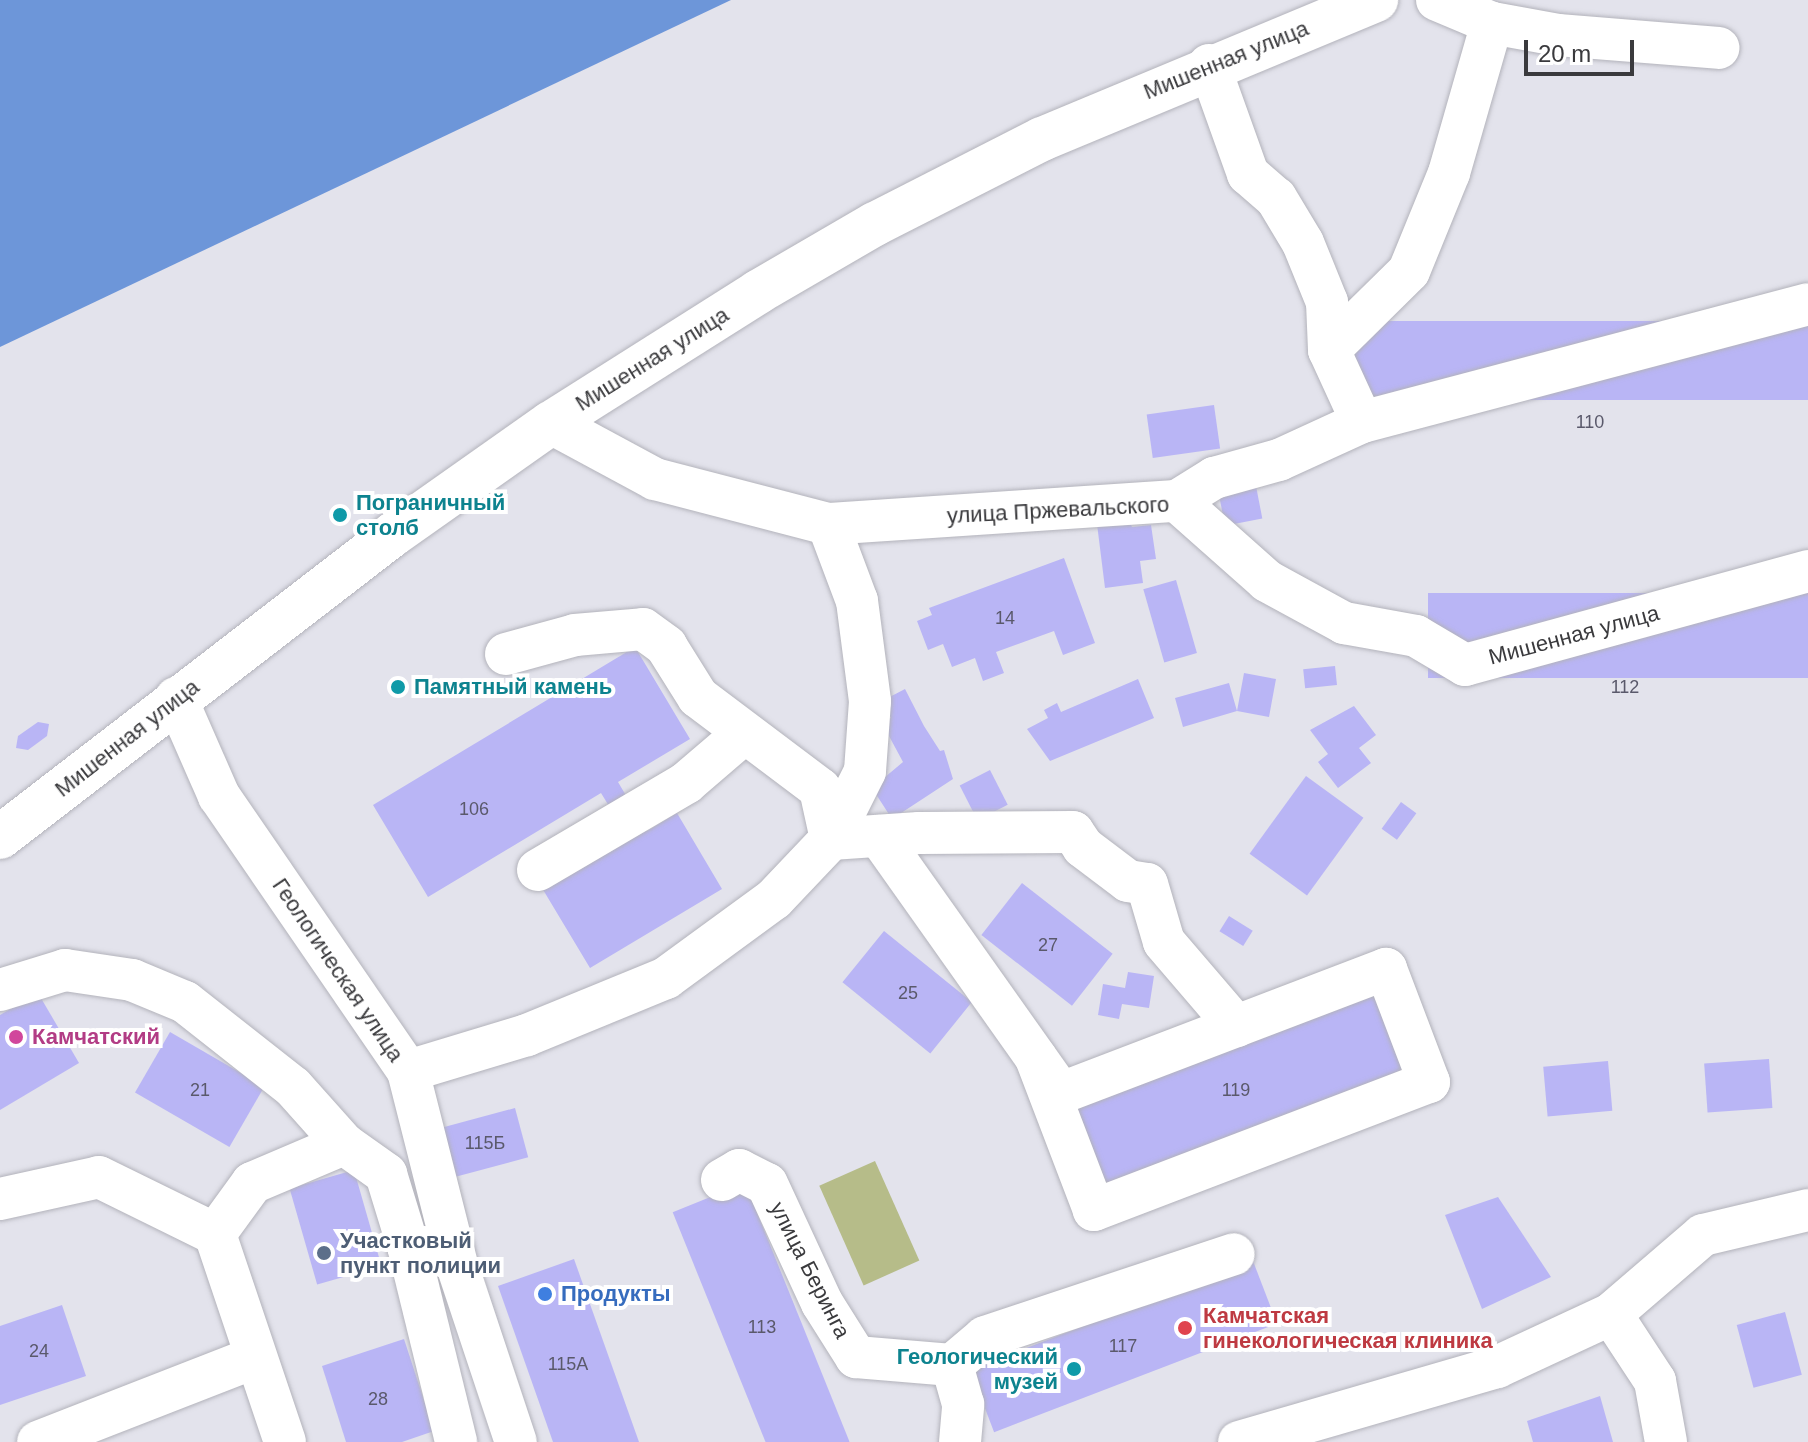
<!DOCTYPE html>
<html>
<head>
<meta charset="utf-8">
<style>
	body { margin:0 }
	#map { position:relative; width:1808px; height:1442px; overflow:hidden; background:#e3e3ec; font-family:Arial,sans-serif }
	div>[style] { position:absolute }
	.green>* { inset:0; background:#b6bc89; transform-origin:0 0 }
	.water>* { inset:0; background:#6d96d9 }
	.building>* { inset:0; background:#b9b5f5; transform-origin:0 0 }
	.roads { filter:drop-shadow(0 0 2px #b3b3bb) drop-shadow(0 0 2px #b3b3bb) }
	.minor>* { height:42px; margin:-21px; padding:0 21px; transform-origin:21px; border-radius:21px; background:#fff }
	.major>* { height:44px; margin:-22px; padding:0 22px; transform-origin:22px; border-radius:22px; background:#fff }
	.dots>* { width:22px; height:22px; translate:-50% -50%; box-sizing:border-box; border:4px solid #fff; border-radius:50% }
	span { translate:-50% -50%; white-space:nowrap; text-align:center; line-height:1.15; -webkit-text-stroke:8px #fff; paint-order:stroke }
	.number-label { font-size:18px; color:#5a596b }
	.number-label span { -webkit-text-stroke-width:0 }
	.street-label { font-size:22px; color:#3a3a3d }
	.culture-label { font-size:22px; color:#0d838f; font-weight:700 }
	.left { translate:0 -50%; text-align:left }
	.right { translate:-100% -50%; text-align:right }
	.hotel-label { font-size:22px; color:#b23c85; font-weight:700 }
	.service-label { font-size:22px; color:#4e5e75; font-weight:700 }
	.shop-label { font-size:22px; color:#366cbe; font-weight:700 }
	.health-label { font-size:22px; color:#be3a42; font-weight:700 }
	.scale { position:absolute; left:1524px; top:40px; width:110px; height:36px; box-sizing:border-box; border:4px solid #3a3a3d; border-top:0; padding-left:10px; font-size:24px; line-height:28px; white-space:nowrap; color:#3a3a3d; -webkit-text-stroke:6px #fff; paint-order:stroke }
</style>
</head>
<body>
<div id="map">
	<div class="green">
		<div style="left:875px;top:1161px;width:109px;height:61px;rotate:66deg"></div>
	</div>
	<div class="water">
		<div style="clip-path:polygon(0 0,731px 0,0 347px)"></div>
	</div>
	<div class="building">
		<div style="left:1808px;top:321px;width:79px;height:454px;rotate:90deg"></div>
		<div style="left:1214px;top:405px;width:44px;height:68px;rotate:82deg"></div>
		<div style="left:1256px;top:486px;width:33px;height:38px;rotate:79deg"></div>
		<div style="clip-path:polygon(1129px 520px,1132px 527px,1151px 525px,1156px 559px,1140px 561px,1143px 583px,1105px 588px,1097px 524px)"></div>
		<div style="clip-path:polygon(1064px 558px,1095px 643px,1063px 655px,1054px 631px,996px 652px,1004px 673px,983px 681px,975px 658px,952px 667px,943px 644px,928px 650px,917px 621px,932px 615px,929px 608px)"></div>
		<div style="left:1176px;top:580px;width:76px;height:34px;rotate:74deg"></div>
		<div style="left:1808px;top:593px;width:85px;height:380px;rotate:90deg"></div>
		<div style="clip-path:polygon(635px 647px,690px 739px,618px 782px,647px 831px,677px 813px,722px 889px,590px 968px,542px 888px,628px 837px,601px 793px,428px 897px,373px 805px)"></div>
		<div style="left:1335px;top:666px;width:19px;height:32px;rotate:84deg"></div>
		<div style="clip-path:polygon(1244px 673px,1276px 679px,1269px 717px,1237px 711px,1183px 727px,1175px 698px,1229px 683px,1237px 711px)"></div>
		<div style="clip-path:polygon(1138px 679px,1154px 718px,1050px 761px,1027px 729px,1048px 718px,1044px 710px,1057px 703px,1061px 712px)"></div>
		<div style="clip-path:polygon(905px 689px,924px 726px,940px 751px,944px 750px,953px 779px,892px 819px,872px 788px,903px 762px,882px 723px,891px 718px,882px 701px)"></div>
		<div style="clip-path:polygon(1354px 706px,1376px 735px,1359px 748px,1371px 763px,1338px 788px,1318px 762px,1328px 754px,1310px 730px)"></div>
		<div style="clip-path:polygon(38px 722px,49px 724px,47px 736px,28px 750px,16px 748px,18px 736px)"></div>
		<div style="left:990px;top:770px;width:39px;height:34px;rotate:63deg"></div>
		<div style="left:1306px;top:776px;width:71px;height:96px;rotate:36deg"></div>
		<div style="left:1401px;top:802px;width:19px;height:33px;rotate:36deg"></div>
		<div style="left:1022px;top:883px;width:115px;height:66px;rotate:38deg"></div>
		<div style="left:1229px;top:916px;width:28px;height:18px;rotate:32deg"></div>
		<div style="left:884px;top:931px;width:113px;height:66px;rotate:39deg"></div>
		<div style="clip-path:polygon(1128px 972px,1154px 976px,1149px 1008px,1122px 1004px,1119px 1019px,1098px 1015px,1103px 984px,1125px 988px)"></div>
		<div style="left:1375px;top:984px;width:92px;height:338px;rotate:68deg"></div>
		<div style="clip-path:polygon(38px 993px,79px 1063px,0 1110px,0 1015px)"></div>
		<div style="left:170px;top:1032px;width:109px;height:70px;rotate:30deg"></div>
		<div style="left:1769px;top:1059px;width:49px;height:65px;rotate:86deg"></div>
		<div style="left:1608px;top:1061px;width:50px;height:65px;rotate:85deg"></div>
		<div style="left:515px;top:1108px;width:51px;height:77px;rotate:75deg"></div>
		<div style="left:354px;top:1170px;width:100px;height:67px;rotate:74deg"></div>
		<div style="left:745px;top:1183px;width:279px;height:78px;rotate:68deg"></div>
		<div style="clip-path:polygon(1498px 1197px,1551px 1277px,1482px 1309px,1445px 1215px)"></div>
		<div style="clip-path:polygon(574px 1259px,639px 1442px,553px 1442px,498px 1286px)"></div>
		<div style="left:1253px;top:1261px;width:67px;height:303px;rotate:69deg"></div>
		<div style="clip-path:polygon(62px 1305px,86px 1376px,0 1405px,0 1326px)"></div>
		<div style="left:1785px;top:1312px;width:65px;height:50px;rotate:75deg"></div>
		<div style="clip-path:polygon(404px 1339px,434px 1431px,402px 1442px,346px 1442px,322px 1366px)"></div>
		<div style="clip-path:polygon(1600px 1396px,1613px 1442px,1533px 1442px,1527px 1421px)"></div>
	</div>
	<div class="roads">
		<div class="minor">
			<div style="left:1437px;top:0;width:60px;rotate:22.7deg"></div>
			<div style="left:1492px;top:23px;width:67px;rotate:10.3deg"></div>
			<div style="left:1558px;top:35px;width:161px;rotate:4.6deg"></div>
			<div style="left:1209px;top:65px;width:116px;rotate:70.3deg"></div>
			<div style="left:1248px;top:174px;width:37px;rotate:41deg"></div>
			<div style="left:1276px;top:198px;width:52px;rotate:59deg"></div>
			<div style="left:1303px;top:243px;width:64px;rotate:67.9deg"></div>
			<div style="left:1327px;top:302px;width:48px;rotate:87.6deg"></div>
			<div style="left:1362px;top:422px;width:79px;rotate:-114.6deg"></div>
			<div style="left:1329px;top:350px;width:112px;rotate:-44.6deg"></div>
			<div style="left:1409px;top:271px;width:106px;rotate:-67.8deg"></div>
			<div style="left:1449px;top:173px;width:156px;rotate:-74deg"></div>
			<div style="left:551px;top:423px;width:118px;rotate:28.3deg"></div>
			<div style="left:655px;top:479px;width:179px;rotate:14.6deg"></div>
			<div style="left:1177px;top:501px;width:44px;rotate:-31.9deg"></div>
			<div style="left:1214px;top:478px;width:67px;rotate:-15.5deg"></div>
			<div style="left:1279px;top:460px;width:91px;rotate:-24.6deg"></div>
			<div style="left:1362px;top:422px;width:461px;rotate:-14.8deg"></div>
			<div style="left:506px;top:654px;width:72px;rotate:-15.4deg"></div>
			<div style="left:575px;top:635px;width:68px;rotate:-5deg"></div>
			<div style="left:643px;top:629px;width:29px;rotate:36deg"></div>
			<div style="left:666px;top:646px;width:60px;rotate:57.9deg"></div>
			<div style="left:698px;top:697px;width:153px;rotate:37deg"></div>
			<div style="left:820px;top:789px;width:51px;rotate:77.6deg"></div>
			<div style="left:176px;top:698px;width:107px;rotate:66.3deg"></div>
			<div style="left:219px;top:796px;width:334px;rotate:55.5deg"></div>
			<div style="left:408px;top:1071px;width:203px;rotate:75.8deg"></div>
			<div style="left:458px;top:1268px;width:183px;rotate:71.6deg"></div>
			<div style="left:879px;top:836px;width:315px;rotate:54.7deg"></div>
			<div style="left:1061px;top:1093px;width:348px;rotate:-20.9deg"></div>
			<div style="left:1386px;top:969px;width:121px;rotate:69.2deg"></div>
			<div style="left:1429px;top:1082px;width:359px;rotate:159.1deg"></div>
			<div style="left:1094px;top:1210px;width:163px;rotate:-110.9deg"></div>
			<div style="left:831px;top:839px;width:76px;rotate:-63.4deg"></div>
			<div style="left:865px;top:771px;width:70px;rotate:-85.9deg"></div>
			<div style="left:870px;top:701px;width:101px;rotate:-97.4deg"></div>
			<div style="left:857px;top:601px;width:82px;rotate:-110.6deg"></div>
			<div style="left:828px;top:524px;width:350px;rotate:-3.8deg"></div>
			<div style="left:1177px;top:501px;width:120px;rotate:41.6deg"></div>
			<div style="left:1267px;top:581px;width:88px;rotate:28.6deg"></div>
			<div style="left:1344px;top:623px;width:73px;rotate:10.2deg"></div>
			<div style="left:1416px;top:636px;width:57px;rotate:30.6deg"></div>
			<div style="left:1465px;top:665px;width:356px;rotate:-15.3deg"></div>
			<div style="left:538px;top:870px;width:172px;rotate:-30.4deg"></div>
			<div style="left:686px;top:783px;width:74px;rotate:-40.6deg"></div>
			<div style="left:0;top:990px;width:68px;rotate:-17.1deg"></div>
			<div style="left:65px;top:970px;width:68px;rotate:8.5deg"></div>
			<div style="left:132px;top:980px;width:57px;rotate:22.5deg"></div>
			<div style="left:185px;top:1002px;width:137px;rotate:38.2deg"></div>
			<div style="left:293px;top:1087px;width:76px;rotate:48.2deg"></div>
			<div style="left:408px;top:1071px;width:124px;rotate:-16.8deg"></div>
			<div style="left:527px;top:1035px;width:150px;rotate:-22.3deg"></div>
			<div style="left:666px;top:978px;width:134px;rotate:-36.2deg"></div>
			<div style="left:774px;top:899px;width:83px;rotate:-46.5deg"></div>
			<div style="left:831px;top:839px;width:88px;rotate:-3.9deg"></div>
			<div style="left:919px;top:833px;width:154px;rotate:-0.4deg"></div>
			<div style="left:1073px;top:832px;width:18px;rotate:56deg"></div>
			<div style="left:1083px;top:847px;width:56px;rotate:37.1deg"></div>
			<div style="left:1128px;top:881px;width:19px;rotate:9deg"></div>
			<div style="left:1147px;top:884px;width:60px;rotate:73.7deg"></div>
			<div style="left:1164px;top:942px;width:111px;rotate:49.4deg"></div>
			<div style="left:722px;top:1180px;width:20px;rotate:-30deg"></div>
			<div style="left:739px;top:1170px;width:31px;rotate:27deg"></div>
			<div style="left:767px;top:1184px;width:131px;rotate:65.2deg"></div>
			<div style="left:822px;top:1303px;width:64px;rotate:57.8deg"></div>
			<div style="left:856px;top:1357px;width:96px;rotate:4.8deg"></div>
			<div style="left:0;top:1199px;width:101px;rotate:-12.5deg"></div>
			<div style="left:99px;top:1177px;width:129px;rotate:26.2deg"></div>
			<div style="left:215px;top:1234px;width:219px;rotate:71.4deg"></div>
			<div style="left:215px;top:1234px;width:63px;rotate:-54deg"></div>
			<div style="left:252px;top:1183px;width:100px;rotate:-23deg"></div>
			<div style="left:344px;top:1144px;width:52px;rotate:35.5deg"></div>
			<div style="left:386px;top:1174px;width:75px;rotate:73deg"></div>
			<div style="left:408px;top:1246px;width:45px;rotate:3.8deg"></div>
			<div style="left:408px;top:1246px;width:202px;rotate:76.2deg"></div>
			<div style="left:38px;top:1442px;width:232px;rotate:-21.3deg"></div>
			<div style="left:960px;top:1442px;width:38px;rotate:-85deg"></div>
			<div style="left:963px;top:1404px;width:41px;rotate:-105.8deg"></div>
			<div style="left:952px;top:1365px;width:43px;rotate:-40.3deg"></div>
			<div style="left:985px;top:1337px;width:262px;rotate:-18.4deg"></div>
			<div style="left:1239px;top:1442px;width:269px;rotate:-16.2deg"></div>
			<div style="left:1497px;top:1367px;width:126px;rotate:-24.9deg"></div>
			<div style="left:1666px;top:1442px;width:62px;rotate:-100.2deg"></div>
			<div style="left:1655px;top:1381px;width:80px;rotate:-123.3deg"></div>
			<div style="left:1611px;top:1314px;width:121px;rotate:-40.7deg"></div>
			<div style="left:1703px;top:1235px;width:108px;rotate:-13.4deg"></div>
		</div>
		<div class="major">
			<div style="left:0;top:837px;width:495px;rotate:-37.6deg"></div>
			<div style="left:392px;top:535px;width:194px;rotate:-35.2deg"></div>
			<div style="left:551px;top:423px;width:245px;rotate:-32.3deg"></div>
			<div style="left:758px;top:292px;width:135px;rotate:-30.2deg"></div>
			<div style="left:875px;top:224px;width:187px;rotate:-27deg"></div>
			<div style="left:1042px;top:139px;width:362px;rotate:-22.6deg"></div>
		</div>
	</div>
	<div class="dots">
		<div style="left:340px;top:515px;background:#0f9aa8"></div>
		<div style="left:398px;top:687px;background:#0f9aa8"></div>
		<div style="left:16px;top:1037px;background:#d1479c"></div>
		<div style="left:324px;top:1253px;background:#5c6f8a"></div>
		<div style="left:545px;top:1294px;background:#3f7fe0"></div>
		<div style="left:1185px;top:1328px;background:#e0444e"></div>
		<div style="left:1074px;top:1369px;background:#0f9aa8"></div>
	</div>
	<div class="number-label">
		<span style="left:1590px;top:422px">110</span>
		<span style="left:1005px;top:618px">14</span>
		<span style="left:1625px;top:687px">112</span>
		<span style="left:474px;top:809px">106</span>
		<span style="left:1048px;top:945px">27</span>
		<span style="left:908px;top:993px">25</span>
		<span style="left:200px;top:1090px">21</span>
		<span style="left:1236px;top:1090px">119</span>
		<span style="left:485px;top:1143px">115Б</span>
		<span style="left:762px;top:1327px">113</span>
		<span style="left:1123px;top:1346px">117</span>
		<span style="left:39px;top:1351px">24</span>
		<span style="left:568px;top:1364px">115А</span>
		<span style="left:378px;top:1399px">28</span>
	</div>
	<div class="street-label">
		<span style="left:1226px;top:60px;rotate:-22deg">Мишенная улица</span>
		<span style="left:652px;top:359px;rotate:-32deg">Мишенная улица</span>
		<span style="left:1058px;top:510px;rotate:-3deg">улица Пржевальского</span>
		<span style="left:1574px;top:635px;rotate:-15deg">Мишенная улица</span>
		<span style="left:127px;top:738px;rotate:-38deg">Мишенная улица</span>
		<span style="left:338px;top:970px;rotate:56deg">Геологическая улица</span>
		<span style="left:810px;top:1270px;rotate:63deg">улица Беринга</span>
	</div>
	<div class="culture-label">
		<span class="left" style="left:356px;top:515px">Пограничный<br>столб</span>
		<span class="left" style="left:414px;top:687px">Памятный камень</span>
		<span class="right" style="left:1058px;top:1369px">Геологический<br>музей</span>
	</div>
	<div class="hotel-label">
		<span class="left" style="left:32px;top:1037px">Камчатский</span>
	</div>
	<div class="service-label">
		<span class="left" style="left:340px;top:1253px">Участковый<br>пункт полиции</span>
	</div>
	<div class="shop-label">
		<span class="left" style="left:561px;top:1294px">Продукты</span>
	</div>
	<div class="health-label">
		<span class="left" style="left:1203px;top:1328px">Камчатская<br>гинекологическая клиника</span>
	</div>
	<div class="scale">20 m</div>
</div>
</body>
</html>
